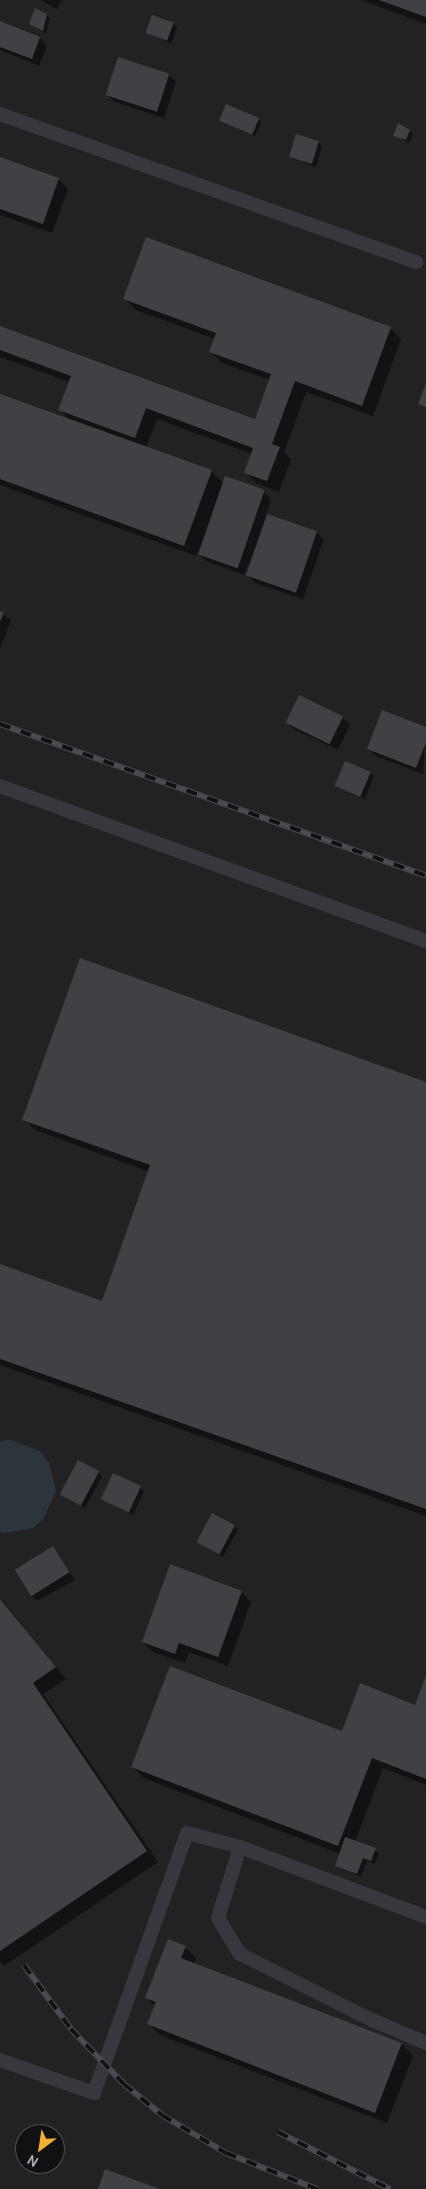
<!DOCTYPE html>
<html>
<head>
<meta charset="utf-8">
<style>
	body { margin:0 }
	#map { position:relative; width:426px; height:2189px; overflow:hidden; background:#161618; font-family:Cabin,sans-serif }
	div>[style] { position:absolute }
	.built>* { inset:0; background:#222225 }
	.water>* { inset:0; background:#2c353c }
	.shadow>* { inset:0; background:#0007; transform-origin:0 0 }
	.building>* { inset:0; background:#404145; transform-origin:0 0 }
	.service>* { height:14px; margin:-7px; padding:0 7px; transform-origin:7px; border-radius:7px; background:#37383d }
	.rail>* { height:5.5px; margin-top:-2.75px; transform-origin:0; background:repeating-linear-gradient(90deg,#111113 0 11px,#4a4c52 0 22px); box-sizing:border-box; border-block:1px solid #4a4c52 }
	span { translate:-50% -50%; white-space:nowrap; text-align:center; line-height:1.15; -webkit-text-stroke:4px #111113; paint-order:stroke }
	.north { position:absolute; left:15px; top:2124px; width:50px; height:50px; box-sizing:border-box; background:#111113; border:1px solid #4d4f55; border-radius:50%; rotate:211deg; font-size:14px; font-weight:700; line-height:20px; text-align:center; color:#a8adb8 }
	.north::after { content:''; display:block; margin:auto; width:18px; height:22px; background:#f2b134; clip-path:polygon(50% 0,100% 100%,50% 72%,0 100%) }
</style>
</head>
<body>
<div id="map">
	<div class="built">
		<div style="clip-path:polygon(evenodd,0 0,426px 0,426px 2189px,0 2189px,0 0,25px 2134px,55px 2134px,55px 2164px,25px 2164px,25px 2134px)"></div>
	</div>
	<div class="water">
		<div style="clip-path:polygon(11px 1440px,40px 1451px,49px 1463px,56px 1491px,44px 1518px,33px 1528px,4px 1533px,0 1532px,0 1441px)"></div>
	</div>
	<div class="shadow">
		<div style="clip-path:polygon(40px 0,62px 0,57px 9px)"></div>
		<div style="clip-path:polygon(361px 0,426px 0,426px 24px)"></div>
		<div style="clip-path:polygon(46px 15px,50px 18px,46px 34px,30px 23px)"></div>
		<div style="clip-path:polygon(0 23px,40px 38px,47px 45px,39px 66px,0 50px)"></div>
		<div style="clip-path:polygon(173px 24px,177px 27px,171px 44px,147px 32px)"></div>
		<div style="clip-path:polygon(169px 75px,176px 82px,164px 118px,115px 102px,107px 95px)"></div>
		<div style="left:227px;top:106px;width:38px;height:16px;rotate:25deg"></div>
		<div style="clip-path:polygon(409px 131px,413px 134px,409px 143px,395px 135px)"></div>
		<div style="clip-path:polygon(318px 142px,322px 146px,316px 167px,290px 157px)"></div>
		<div style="clip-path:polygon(0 158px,58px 179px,68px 189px,52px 233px,0 215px)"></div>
		<div style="clip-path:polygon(125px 299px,390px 328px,401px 339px,373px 416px,306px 392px,284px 453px,291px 459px,279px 492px,256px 483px,245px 472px,252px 454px,157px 419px,146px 448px,211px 471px,224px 484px,264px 492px,271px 499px,266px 515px,316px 532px,324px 539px,303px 599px,255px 583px,248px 576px,263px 529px,244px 575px,206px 561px,197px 552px,196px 556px,0 485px,0 395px,71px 421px,60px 410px,70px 382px,0 357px,0 328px,255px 421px,270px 380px,222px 363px,211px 352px,215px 339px,136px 310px)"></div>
		<div style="clip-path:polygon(0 612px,11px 620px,0 649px)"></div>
		<div style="clip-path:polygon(342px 717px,350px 725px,338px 750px,295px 730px,287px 723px)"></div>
		<div style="clip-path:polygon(426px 728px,423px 774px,376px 756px,369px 749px)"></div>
		<div style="clip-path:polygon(371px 773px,374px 776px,365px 799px,337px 786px)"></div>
		<div style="clip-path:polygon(426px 1084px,426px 1516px,0 1365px,0 1265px,103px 1302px,150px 1172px,35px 1130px,24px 1119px)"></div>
		<div style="clip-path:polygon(98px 1472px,102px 1476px,85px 1508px,62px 1495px)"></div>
		<div style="clip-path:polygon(140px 1487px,144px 1491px,133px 1515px,102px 1499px)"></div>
		<div style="clip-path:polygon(234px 1526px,238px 1529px,223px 1557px,198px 1542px)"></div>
		<div style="clip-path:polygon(53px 1547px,75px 1580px,37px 1601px,30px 1594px)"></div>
		<div style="clip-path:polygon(242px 1592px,251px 1602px,228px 1666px,189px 1652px,185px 1663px,153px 1652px,143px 1642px)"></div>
		<div style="clip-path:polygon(0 1598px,66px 1679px,43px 1694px,158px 1862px,4px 1966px,0 1962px)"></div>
		<div style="clip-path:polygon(426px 1678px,426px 1785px,383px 1768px,355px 1842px,379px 1853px,375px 1864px,367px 1861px,361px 1877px,336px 1866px,340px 1854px,144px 1778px,133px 1767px,342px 1733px,415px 1706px)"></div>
		<div style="clip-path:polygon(185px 1947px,196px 1958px,194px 1964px,402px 2044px,413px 2056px,387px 2123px,160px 2035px,149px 2024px,155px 2006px,147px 1998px)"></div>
	</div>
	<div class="building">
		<div style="clip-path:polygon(379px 0,426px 0,426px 17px)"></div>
		<div style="clip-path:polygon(35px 8px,47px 14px,43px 31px,29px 24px)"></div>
		<div style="left:152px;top:15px;width:23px;height:19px;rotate:20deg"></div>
		<div style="clip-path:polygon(0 21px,40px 37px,32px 59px,0 47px)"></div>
		<div style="left:118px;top:57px;width:54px;height:40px;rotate:18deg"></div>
		<div style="left:226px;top:104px;width:36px;height:18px;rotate:23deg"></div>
		<div style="clip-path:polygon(398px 123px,410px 130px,406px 140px,393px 136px)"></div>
		<div style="left:296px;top:134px;width:24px;height:24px;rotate:17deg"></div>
		<div style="clip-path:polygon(0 157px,59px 178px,43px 224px,0 209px)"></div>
		<div style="clip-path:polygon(146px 237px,391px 327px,362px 406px,295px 381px,272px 444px,280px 447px,267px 481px,244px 473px,253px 448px,146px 408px,135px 438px,58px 410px,71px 376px,0 350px,0 326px,255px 419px,271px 374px,209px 352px,216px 333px,123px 299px)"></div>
		<div style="clip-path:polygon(426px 383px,426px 407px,418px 404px)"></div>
		<div style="clip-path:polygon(0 394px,212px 470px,184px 546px,0 479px)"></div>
		<div style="left:225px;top:476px;width:42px;height:83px;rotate:19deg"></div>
		<div style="left:267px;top:514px;width:53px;height:65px;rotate:19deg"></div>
		<div style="clip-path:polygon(0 611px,4px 612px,0 622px)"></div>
		<div style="left:299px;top:695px;width:49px;height:31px;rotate:26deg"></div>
		<div style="clip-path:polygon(382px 710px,426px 727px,426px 742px,416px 768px,367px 749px)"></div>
		<div style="left:345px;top:761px;width:28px;height:27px;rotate:23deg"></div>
		<div style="clip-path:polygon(80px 958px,426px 1082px,426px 1509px,0 1359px,0 1264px,102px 1301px,150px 1165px,22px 1120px)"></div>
		<div style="left:78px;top:1460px;width:24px;height:39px;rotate:28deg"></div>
		<div style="left:113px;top:1473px;width:31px;height:29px;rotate:25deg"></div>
		<div style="left:212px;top:1513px;width:26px;height:33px;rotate:28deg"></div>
		<div style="left:53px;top:1546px;width:31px;height:45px;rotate:58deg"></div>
		<div style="clip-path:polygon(170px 1564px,242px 1591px,218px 1657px,179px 1643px,175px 1654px,142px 1642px)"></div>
		<div style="clip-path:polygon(0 1599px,56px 1667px,33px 1683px,147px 1851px,0 1951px)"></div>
		<div style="clip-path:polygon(170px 1666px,342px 1731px,360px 1683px,415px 1705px,426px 1675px,426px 1779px,372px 1758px,338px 1846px,131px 1767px)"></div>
		<div style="clip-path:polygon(345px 1837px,376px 1848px,371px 1861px,363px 1858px,357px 1874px,335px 1866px)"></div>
		<div style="clip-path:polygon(168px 1939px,186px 1946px,181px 1958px,402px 2043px,375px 2113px,147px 2024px,156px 2002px,145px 1998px)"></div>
		<div style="clip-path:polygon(105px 2169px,160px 2189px,98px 2189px)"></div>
	</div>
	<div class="service">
		<div style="left:0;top:114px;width:442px;rotate:19.6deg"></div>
		<div style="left:0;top:786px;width:453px;rotate:20deg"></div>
		<div style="left:240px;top:1847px;width:74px;rotate:107.2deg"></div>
		<div style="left:218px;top:1918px;width:42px;rotate:58.6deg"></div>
		<div style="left:240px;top:1954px;width:148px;rotate:26.6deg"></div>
		<div style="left:372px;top:2020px;width:59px;rotate:23.1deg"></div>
		<div style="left:0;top:2060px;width:100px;rotate:19.3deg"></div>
		<div style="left:94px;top:2093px;width:276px;rotate:-70.3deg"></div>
		<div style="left:187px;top:1833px;width:55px;rotate:14.8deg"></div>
		<div style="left:240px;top:1847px;width:199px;rotate:20.6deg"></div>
	</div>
	<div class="rail">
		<div style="left:0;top:724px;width:452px;rotate:19.6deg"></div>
		<div style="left:24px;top:1965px;width:79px;rotate:53.7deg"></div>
		<div style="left:71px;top:2029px;width:76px;rotate:46.1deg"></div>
		<div style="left:124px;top:2084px;width:49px;rotate:39.2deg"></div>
		<div style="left:162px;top:2115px;width:74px;rotate:30.7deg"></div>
		<div style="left:226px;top:2153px;width:98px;rotate:21.6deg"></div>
		<div style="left:278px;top:2132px;width:126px;rotate:27deg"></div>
	</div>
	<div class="north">N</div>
</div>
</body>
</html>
